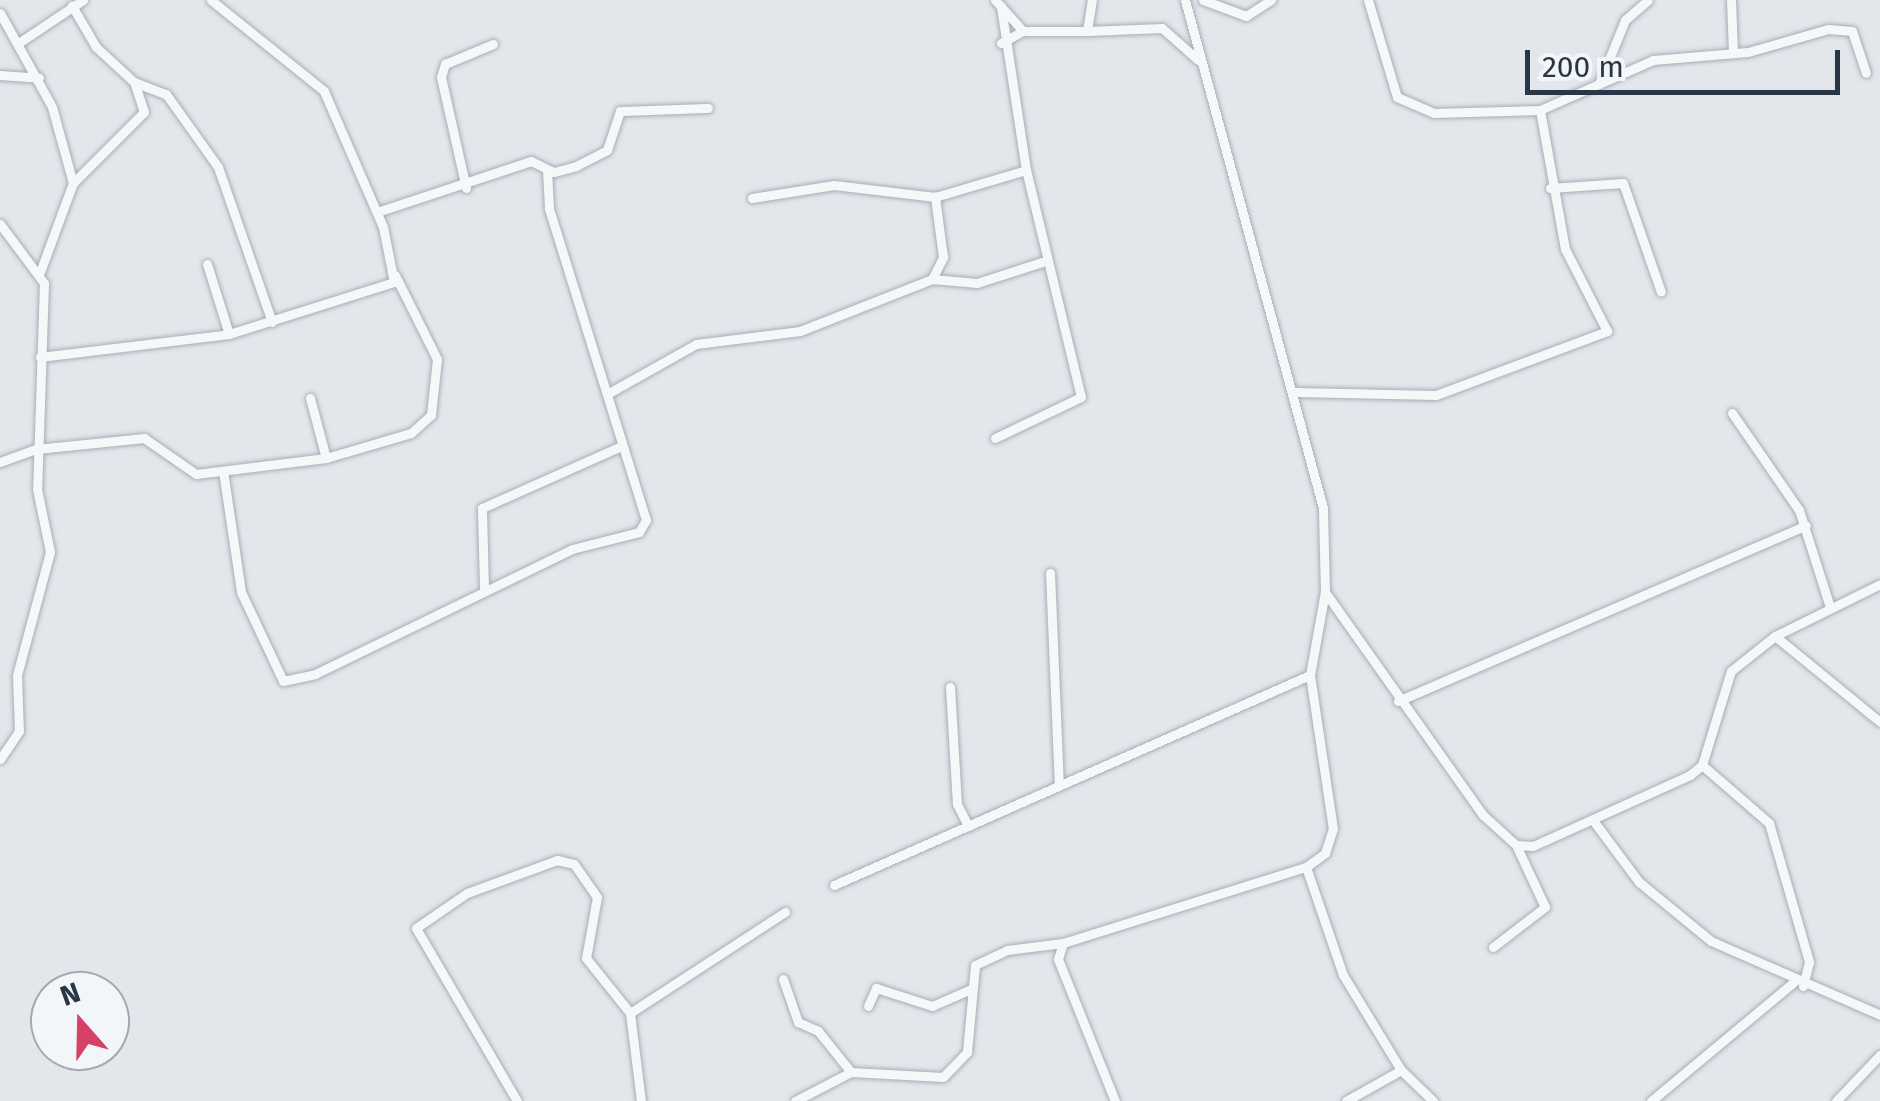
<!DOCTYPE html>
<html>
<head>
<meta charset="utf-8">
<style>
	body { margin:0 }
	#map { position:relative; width:1880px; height:1101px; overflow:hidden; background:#e3e7ec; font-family:"Fira Sans",sans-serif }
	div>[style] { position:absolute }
	.roads { filter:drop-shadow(0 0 2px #a7aeb7) drop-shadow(0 0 2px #a7aeb7) }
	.minor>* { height:9px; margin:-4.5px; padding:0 4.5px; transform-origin:4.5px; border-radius:4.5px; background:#f6f7f9 }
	span { translate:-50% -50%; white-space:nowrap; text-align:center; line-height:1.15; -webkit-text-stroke:8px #f3f6f9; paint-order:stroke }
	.north { position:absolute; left:30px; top:971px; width:100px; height:100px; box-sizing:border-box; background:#f3f6f9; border:2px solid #a2a9b1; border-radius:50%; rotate:340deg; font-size:28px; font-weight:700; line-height:40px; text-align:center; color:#293645 }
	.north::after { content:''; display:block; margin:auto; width:35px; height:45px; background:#d64266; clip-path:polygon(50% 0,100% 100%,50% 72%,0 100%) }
	.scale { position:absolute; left:1525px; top:50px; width:315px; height:45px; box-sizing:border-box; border:5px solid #293645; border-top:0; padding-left:12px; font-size:30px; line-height:35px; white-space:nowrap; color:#293645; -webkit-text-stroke:8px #f3f6f9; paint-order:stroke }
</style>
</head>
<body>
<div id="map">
	<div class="roads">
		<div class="minor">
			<div style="left:995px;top:0;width:42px;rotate:47.9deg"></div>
			<div style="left:1203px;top:0;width:46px;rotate:20.4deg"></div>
			<div style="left:1246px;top:16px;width:30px;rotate:-33deg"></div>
			<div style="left:1368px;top:0;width:101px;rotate:73.4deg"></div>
			<div style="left:1397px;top:97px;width:40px;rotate:23.4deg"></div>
			<div style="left:1434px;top:113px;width:106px;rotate:-1.6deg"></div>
			<div style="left:1540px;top:110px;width:124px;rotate:-23.9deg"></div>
			<div style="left:1653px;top:60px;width:95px;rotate:-4.8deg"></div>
			<div style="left:1748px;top:52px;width:83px;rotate:-16deg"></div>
			<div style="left:1828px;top:29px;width:24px;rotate:5deg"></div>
			<div style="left:1852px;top:31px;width:44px;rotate:71.6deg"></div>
			<div style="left:1731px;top:0;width:53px;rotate:87.8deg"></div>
			<div style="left:0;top:13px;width:107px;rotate:61deg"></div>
			<div style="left:52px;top:107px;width:79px;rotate:74.6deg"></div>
			<div style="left:1087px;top:31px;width:75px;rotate:-2.3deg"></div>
			<div style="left:1162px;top:28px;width:48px;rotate:41.6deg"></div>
			<div style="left:20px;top:42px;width:76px;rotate:-33.7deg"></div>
			<div style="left:1001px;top:43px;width:25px;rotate:-29deg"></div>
			<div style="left:1023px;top:31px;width:64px"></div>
			<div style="left:1087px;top:31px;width:31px;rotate:-81deg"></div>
			<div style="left:0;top:75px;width:39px;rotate:4deg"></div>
			<div style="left:134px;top:82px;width:34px;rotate:21deg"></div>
			<div style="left:166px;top:94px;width:90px;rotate:54.5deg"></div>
			<div style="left:218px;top:167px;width:164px;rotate:70.8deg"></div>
			<div style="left:1599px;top:84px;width:69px;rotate:-67.9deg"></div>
			<div style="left:1625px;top:20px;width:30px;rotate:-41deg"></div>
			<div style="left:466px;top:188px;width:114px;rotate:-102.7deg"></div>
			<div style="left:441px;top:77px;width:14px;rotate:-73deg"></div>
			<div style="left:445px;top:64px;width:52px;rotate:-22.6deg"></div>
			<div style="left:1550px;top:188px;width:73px;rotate:-3.9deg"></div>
			<div style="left:1623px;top:183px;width:115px;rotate:70.8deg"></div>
			<div style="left:752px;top:198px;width:83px;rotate:-9deg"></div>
			<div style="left:834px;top:185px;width:102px;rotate:6.8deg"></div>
			<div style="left:377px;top:212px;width:162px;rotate:-18.3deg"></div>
			<div style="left:531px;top:161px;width:25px;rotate:26deg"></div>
			<div style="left:554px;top:172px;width:23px;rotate:-15deg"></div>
			<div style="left:576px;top:166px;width:35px;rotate:-27deg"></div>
			<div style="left:607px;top:150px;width:41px;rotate:-71.6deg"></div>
			<div style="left:620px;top:111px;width:88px;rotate:-2deg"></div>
			<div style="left:0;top:224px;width:74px;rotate:53.3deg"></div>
			<div style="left:44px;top:283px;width:206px;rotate:91.9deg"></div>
			<div style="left:37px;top:489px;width:64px;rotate:78.3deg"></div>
			<div style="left:50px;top:552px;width:127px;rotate:105deg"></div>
			<div style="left:17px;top:675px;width:56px;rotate:88deg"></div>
			<div style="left:19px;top:731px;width:34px;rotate:124deg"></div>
			<div style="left:207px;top:264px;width:73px;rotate:72.6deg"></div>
			<div style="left:40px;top:272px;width:95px;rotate:-69.7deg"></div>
			<div style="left:73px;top:183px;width:100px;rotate:-45deg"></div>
			<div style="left:144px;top:112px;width:32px;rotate:-108deg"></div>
			<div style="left:134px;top:82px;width:52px;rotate:-137.4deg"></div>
			<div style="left:96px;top:47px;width:48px;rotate:-120.3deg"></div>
			<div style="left:932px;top:279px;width:25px;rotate:-63deg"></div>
			<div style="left:943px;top:257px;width:61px;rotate:-97.6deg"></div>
			<div style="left:935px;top:197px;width:95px;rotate:-16.5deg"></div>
			<div style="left:1026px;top:170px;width:166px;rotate:-98.7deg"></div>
			<div style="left:40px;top:357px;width:190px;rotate:-6.9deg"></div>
			<div style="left:229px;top:334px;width:173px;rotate:-17.5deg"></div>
			<div style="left:394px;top:282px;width:56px;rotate:-101.3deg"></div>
			<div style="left:383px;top:227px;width:148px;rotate:-113.5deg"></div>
			<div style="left:324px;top:91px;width:145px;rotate:-141.2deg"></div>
			<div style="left:1296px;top:392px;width:140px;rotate:1.2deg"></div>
			<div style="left:1436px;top:395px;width:183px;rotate:-20.5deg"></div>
			<div style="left:1607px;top:331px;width:92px;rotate:-117.1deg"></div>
			<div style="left:1565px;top:249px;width:141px;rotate:-100.2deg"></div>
			<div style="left:607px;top:394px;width:102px;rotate:-29.3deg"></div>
			<div style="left:696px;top:344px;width:105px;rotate:-7.1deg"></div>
			<div style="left:800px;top:331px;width:142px;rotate:-21.5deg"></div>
			<div style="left:932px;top:279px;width:45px;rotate:5.1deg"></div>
			<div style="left:977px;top:283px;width:68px;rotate:-17.9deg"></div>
			<div style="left:310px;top:398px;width:62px;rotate:75.1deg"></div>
			<div style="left:1732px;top:413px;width:118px;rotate:55.4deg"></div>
			<div style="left:1799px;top:510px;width:102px;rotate:72.3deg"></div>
			<div style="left:995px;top:438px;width:95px;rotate:-25.5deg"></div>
			<div style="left:1081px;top:397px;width:234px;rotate:-103.6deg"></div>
			<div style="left:0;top:462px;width:38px;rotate:-20deg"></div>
			<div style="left:36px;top:449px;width:109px;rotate:-5.8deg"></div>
			<div style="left:144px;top:438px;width:63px;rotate:34.7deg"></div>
			<div style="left:196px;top:474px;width:131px;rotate:-7deg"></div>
			<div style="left:326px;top:458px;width:89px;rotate:-16.4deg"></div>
			<div style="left:411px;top:433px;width:27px;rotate:-42deg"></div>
			<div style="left:431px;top:415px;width:56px;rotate:-83.9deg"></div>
			<div style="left:437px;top:359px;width:94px;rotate:-116.6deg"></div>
			<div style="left:223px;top:471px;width:122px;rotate:81.5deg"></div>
			<div style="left:241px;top:592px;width:98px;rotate:64.7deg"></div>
			<div style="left:283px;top:681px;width:33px;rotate:-12deg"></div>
			<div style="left:315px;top:674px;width:286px;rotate:-25.9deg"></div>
			<div style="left:572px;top:549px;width:69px;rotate:-14.2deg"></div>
			<div style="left:639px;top:532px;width:14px;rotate:-60deg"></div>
			<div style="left:646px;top:520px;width:327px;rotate:-107.3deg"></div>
			<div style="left:549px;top:208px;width:38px;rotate:-93deg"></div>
			<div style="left:1050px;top:573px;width:212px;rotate:87.6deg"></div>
			<div style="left:484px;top:587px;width:79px;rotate:-91.5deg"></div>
			<div style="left:482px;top:508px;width:152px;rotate:-24deg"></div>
			<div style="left:1325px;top:592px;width:273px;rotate:54.7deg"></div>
			<div style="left:1483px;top:815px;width:45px;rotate:42.3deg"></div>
			<div style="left:1516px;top:845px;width:17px;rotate:3deg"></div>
			<div style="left:1533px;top:846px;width:172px;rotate:-24.3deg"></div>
			<div style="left:1690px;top:775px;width:16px;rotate:-40deg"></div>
			<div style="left:1702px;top:765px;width:98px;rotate:-72.9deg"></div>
			<div style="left:1731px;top:671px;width:56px;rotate:-38.5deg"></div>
			<div style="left:1775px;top:636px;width:117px;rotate:-26.3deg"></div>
			<div style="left:1775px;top:636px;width:136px;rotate:39.3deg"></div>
			<div style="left:950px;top:687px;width:117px;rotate:86.6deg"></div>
			<div style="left:957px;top:804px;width:25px;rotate:63deg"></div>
			<div style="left:1398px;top:701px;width:444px;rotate:-23.3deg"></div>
			<div style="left:1702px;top:765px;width:89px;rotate:40.9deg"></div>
			<div style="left:1769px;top:823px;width:145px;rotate:73.9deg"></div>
			<div style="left:1809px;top:962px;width:25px;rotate:104deg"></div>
			<div style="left:1595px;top:823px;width:74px;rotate:53.3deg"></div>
			<div style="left:1639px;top:882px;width:93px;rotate:39.3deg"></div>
			<div style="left:1711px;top:941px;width:184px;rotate:23.6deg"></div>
			<div style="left:1306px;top:867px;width:114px;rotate:71.1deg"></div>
			<div style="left:1343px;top:975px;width:111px;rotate:58.6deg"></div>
			<div style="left:1401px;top:1070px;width:45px;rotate:44.1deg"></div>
			<div style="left:834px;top:885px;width:520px;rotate:-23.81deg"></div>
			<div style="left:1493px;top:947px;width:66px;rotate:-37.6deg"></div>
			<div style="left:1545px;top:907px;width:68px;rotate:-115.1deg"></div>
			<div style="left:783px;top:979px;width:46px;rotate:70.8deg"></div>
			<div style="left:798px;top:1022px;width:22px;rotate:24deg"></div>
			<div style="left:818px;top:1031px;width:53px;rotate:51.2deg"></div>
			<div style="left:851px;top:1072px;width:92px;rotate:3.1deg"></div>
			<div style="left:943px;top:1077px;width:35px;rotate:-46deg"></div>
			<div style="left:967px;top:1052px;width:87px;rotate:-84.7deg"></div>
			<div style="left:975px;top:965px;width:35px;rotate:-25deg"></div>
			<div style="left:1007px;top:950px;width:56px;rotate:-7.1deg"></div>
			<div style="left:868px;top:1006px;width:20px;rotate:-66deg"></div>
			<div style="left:876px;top:988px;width:59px;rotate:17.8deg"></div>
			<div style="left:932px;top:1006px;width:43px;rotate:-23.6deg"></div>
			<div style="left:630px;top:1013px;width:185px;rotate:-33.1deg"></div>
			<div style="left:517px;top:1101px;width:200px;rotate:-120.3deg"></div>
			<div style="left:416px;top:928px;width:62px;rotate:-34.5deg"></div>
			<div style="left:467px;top:893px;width:96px;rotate:-20.1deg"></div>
			<div style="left:557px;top:860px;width:17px;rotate:13deg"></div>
			<div style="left:574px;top:864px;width:40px;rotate:55.1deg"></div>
			<div style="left:597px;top:897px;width:62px;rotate:100.2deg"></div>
			<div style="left:586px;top:958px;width:70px;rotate:51.3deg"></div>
			<div style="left:630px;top:1013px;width:89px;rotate:82.9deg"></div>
			<div style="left:795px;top:1101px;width:63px;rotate:-27.4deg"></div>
			<div style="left:1115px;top:1101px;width:153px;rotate:-111.9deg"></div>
			<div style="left:1058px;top:959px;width:17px;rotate:-73deg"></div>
			<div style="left:1063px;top:943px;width:255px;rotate:-17.4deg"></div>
			<div style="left:1306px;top:867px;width:24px;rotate:-36deg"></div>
			<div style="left:1325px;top:853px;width:25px;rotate:-72deg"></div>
			<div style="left:1333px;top:829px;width:156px;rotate:-98.5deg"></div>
			<div style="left:1310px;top:675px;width:84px;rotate:-79.8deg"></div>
			<div style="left:1325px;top:592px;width:84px;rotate:-91.4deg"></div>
			<div style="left:1323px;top:508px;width:526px;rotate:-105.2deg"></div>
			<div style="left:1346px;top:1101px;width:63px;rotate:-29.4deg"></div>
			<div style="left:1651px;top:1101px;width:187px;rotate:-39.8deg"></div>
			<div style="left:1836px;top:1101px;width:64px;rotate:-46.3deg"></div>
		</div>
	</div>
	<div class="north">N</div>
	<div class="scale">200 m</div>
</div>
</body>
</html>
